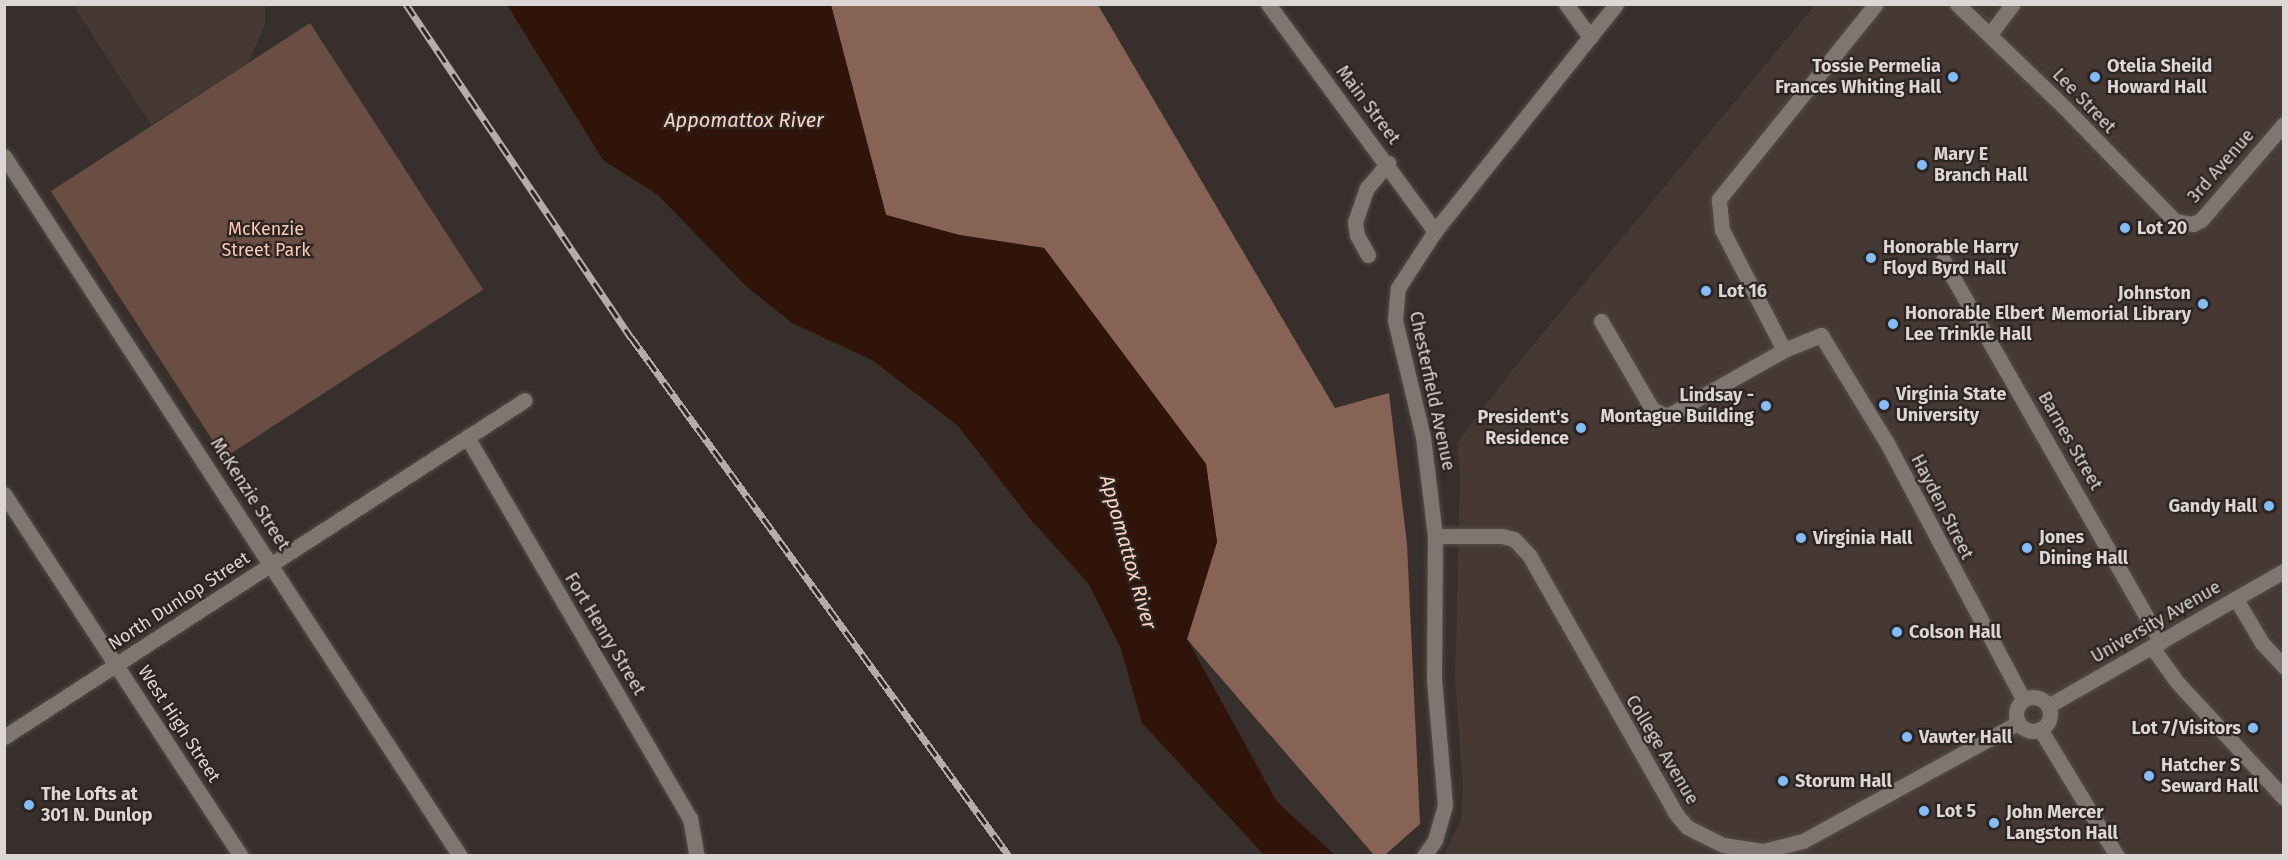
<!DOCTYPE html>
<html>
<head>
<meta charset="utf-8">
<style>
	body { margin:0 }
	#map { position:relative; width:2288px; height:860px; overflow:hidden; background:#372f2c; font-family:"Fira Sans",sans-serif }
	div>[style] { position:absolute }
	.built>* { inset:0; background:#463833 }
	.green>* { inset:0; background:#6a4e44; transform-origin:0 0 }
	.forest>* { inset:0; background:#866355 }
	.water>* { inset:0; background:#301409 }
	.roads { filter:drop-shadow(0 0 2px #534d4a) drop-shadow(0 0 2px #534d4a) }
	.minor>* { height:15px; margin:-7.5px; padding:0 7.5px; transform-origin:7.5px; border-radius:7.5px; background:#7f7672 }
	.minor>.ring { margin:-7.5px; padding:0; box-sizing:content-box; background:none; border:15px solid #7f7672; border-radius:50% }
	.secondary>* { height:15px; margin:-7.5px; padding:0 7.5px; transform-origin:7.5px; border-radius:7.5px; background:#7f7672 }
	.rail>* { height:7px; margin-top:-3.5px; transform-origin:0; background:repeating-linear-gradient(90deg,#2d2522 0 14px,#b3adab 0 28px); box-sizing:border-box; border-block:2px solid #b3adab }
	.dots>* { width:16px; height:16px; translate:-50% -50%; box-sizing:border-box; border:3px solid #2d2522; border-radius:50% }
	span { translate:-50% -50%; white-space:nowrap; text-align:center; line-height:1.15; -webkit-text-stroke:4.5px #2d2522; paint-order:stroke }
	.poi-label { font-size:18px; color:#dcd7d5; font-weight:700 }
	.right { translate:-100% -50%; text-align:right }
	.left { translate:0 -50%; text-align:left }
	.street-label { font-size:18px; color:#dcd7d5 }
	.park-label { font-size:18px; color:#fdcab7 }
	.water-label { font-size:20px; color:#fbd4c6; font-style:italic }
	.frame { position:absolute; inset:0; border:6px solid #dcd7d5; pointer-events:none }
</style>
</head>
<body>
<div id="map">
	<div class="built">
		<div style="clip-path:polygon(73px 5px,265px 5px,265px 25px,248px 63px,151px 125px)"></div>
		<div style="clip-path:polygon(1815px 5px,2283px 5px,2283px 855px,1443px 856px,1461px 820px,1463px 788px,1455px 680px,1460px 474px,1457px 443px,1514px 368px)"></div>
	</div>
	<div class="green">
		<div style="left:310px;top:23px;width:318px;height:309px;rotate:57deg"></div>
	</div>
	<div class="forest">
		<div style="clip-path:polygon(831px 5px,1098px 5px,1335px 408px,1389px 393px,1407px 544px,1420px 824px,1385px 855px,1374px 855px,1187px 639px,1217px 542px,1206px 464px,1044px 248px,959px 235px,886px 215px)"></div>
	</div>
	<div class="water">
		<div style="clip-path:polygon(507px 5px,831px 5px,886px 215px,959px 235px,1044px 248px,1206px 464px,1217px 542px,1187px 639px,1277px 802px,1335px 855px,1264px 855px,1142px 723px,1121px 649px,1088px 583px,1032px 521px,957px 425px,872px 360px,792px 323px,747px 287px,658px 195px,603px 160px)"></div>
	</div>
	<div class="roads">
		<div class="minor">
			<div style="left:1268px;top:4px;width:282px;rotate:53.7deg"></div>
			<div style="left:1566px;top:4px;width:41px;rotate:54deg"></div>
			<div style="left:1957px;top:4px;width:150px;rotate:43.9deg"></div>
			<div style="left:2065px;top:108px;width:158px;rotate:45.8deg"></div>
			<div style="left:2175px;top:221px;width:18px;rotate:9deg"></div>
			<div style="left:2193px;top:224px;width:9px;rotate:-27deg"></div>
			<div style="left:2201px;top:220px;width:127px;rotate:-49.2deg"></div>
			<div style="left:1990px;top:34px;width:38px;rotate:-53deg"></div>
			<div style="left:4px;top:156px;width:835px;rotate:56.92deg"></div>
			<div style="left:1368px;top:255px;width:23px;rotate:-119deg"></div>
			<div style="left:1357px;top:235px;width:13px;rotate:-99deg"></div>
			<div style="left:1355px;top:222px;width:36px;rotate:-71deg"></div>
			<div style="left:1367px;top:188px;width:33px;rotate:-50deg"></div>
			<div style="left:1943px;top:260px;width:440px;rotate:60.3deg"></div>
			<div style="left:1601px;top:321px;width:102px;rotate:59.9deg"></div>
			<div style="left:1652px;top:409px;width:17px;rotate:25deg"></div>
			<div style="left:1667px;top:416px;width:134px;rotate:-29.4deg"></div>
			<div style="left:1784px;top:350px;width:40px;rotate:-22deg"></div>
			<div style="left:1821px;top:335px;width:127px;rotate:58.6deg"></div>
			<div style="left:1887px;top:443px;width:290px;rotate:62deg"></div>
			<div style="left:1784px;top:350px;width:135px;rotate:-117.3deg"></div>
			<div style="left:1722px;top:230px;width:31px;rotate:-96deg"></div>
			<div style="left:1719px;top:199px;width:250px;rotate:-51.2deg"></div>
			<div style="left:467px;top:437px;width:441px;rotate:59.7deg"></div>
			<div style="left:690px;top:818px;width:39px;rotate:80deg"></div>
			<div style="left:4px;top:494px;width:433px;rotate:56.8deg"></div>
			<div style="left:1435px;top:536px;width:67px"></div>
			<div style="left:1502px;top:536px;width:12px;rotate:14deg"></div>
			<div style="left:1514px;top:539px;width:22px;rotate:47deg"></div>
			<div style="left:1529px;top:555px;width:298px;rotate:60.4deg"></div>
			<div style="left:1676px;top:814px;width:17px;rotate:50deg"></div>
			<div style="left:1687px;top:827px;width:40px;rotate:26.6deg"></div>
			<div style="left:1723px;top:845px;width:40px;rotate:8.5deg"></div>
			<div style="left:1763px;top:851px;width:41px;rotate:-14deg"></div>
			<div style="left:1803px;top:841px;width:245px;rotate:-28.8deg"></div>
			<div style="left:2236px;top:599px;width:51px;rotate:59.4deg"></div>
			<div style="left:2262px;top:643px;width:33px;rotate:47deg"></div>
			<div style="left:2152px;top:647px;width:43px;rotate:54.5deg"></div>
			<div style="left:2177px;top:682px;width:158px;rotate:47.3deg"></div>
			<div class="ring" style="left:2016px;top:697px;width:19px;height:19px"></div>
			<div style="left:2048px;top:706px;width:272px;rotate:-29.8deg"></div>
			<div style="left:2040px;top:729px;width:149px;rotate:58.8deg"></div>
			<div style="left:4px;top:737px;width:620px;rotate:-32.9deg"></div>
		</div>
		<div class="secondary">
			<div style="left:1424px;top:856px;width:19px;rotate:-55deg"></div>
			<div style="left:1435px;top:840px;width:36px;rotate:-74deg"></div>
			<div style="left:1445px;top:805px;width:127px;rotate:-95deg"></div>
			<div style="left:1434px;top:678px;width:142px;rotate:-89.6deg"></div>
			<div style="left:1435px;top:536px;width:100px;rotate:-96.9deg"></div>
			<div style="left:1423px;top:437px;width:120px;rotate:-103.5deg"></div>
			<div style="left:1395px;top:320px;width:32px;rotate:-85deg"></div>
			<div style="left:1398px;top:288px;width:68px;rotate:-57deg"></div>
			<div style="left:1435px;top:231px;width:290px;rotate:-51.4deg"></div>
		</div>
	</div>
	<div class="rail">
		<div style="left:406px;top:4px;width:402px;rotate:56deg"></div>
		<div style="left:631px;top:337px;width:642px;rotate:53.93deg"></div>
	</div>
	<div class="dots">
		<div style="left:1953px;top:77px;background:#83bcfb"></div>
		<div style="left:2095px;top:77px;background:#83bcfb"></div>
		<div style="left:1922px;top:165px;background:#83bcfb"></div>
		<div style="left:2125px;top:228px;background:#83bcfb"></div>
		<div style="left:1871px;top:258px;background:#83bcfb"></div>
		<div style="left:1706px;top:291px;background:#83bcfb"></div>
		<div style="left:2203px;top:304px;background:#83bcfb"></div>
		<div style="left:1893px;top:324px;background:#83bcfb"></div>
		<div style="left:1884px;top:405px;background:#83bcfb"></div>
		<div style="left:1766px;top:406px;background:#83bcfb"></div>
		<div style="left:1581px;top:428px;background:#83bcfb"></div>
		<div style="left:2269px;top:506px;background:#83bcfb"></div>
		<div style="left:1801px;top:538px;background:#83bcfb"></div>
		<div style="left:2027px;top:548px;background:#83bcfb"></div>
		<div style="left:1897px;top:632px;background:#83bcfb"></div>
		<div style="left:2253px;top:728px;background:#83bcfb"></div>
		<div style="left:1907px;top:737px;background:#83bcfb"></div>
		<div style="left:2149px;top:776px;background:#83bcfb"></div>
		<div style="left:1783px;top:781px;background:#83bcfb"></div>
		<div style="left:29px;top:805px;background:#83bcfb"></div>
		<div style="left:1924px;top:811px;background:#83bcfb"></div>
		<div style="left:1994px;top:823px;background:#83bcfb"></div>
	</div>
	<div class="poi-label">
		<span class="right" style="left:1941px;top:77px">Tossie Permelia<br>Frances Whiting Hall</span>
		<span class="left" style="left:2107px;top:77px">Otelia Sheild<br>Howard Hall</span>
		<span class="left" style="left:1934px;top:165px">Mary E<br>Branch Hall</span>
		<span class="left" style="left:2137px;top:228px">Lot 20</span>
		<span class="left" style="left:1883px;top:258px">Honorable Harry<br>Floyd Byrd Hall</span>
		<span class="left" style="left:1718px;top:291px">Lot 16</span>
		<span class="right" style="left:2191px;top:304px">Johnston<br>Memorial Library</span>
		<span class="left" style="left:1905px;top:324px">Honorable Elbert<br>Lee Trinkle Hall</span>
		<span class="left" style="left:1896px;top:405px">Virginia State<br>University</span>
		<span class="right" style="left:1754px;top:406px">Lindsay -<br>Montague Building</span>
		<span class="right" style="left:1569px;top:428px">President's<br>Residence</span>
		<span class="right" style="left:2257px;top:506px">Gandy Hall</span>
		<span class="left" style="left:1813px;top:538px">Virginia Hall</span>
		<span class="left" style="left:2039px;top:548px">Jones<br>Dining Hall</span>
		<span class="left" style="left:1909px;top:632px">Colson Hall</span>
		<span class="right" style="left:2241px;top:728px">Lot 7/Visitors</span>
		<span class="left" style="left:1919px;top:737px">Vawter Hall</span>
		<span class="left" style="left:2161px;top:776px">Hatcher S<br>Seward Hall</span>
		<span class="left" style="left:1795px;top:781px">Storum Hall</span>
		<span class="left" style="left:41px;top:805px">The Lofts at<br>301 N. Dunlop</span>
		<span class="left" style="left:1936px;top:811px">Lot 5</span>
		<span class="left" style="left:2006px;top:823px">John Mercer<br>Langston Hall</span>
	</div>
	<div class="street-label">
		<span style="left:2084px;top:101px;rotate:46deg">Lee Street</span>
		<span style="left:1368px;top:105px;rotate:53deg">Main Street</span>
		<span style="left:2221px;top:166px;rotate:-49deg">3rd Avenue</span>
		<span style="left:1432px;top:391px;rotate:78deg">Chesterfield Avenue</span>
		<span style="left:2070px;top:441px;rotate:60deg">Barnes Street</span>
		<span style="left:250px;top:494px;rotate:57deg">McKenzie Street</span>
		<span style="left:1942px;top:507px;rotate:63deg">Hayden Street</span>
		<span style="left:179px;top:601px;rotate:-33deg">North Dunlop Street</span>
		<span style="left:2156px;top:622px;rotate:-30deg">University Avenue</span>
		<span style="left:605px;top:634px;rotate:59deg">Fort Henry Street</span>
		<span style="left:179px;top:724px;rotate:57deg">West High Street</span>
		<span style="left:1662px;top:750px;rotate:59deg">College Avenue</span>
	</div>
	<div class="park-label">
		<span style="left:266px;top:240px">McKenzie<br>Street Park</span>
	</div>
	<div class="water-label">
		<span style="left:744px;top:120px">Appomattox River</span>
		<span style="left:1128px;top:552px;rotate:74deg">Appomattox River</span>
	</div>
	<div class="frame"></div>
</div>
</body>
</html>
